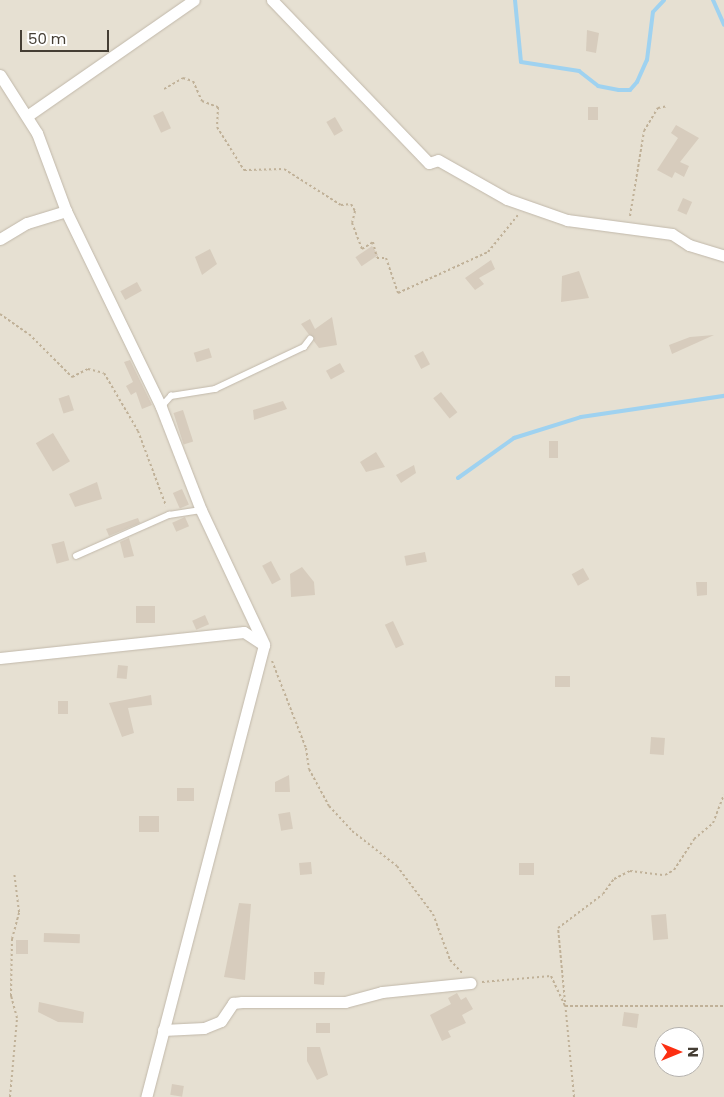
<!DOCTYPE html>
<html>
<head>
<meta charset="utf-8">
<style>
	body { margin:0 }
	#map { position:relative; width:724px; height:1097px; overflow:hidden; background:#f2eee5; font-family:Poppins,sans-serif }
	div>[style] { position:absolute }
	.residential>* { inset:0; background:#e6e0d2 }
	.stream>* { height:4px; margin:-2px; padding:0 2px; transform-origin:2px; border-radius:2px; background:#9fd2f0 }
	.building>* { inset:0; background:#d7ccbd; transform-origin:0 0 }
	.path>* { height:2px; margin-top:-1px; transform-origin:0; background:repeating-linear-gradient(90deg,#c0b198 0 2.5px,transparent 0 5px) }
	.roads { filter:drop-shadow(0 0 1px #c1b8aa) drop-shadow(0 0 1px #c1b8aa) }
	.lane>* { height:5.5px; margin:-2.75px; padding:0 2.75px; transform-origin:2.75px; border-radius:2.75px; background:#fff }
	.street>* { height:11px; margin:-5.5px; padding:0 5.5px; transform-origin:5.5px; border-radius:5.5px; background:#fff }
	span { translate:-50% -50%; white-space:nowrap; text-align:center; line-height:1.15; -webkit-text-stroke:5px #fff; paint-order:stroke }
	.north { position:absolute; left:654px; top:1027px; width:50px; height:50px; box-sizing:border-box; background:#fff; border:1px solid #b5b2ae; border-radius:50%; rotate:90deg; font-size:14px; font-weight:700; line-height:20px; text-align:center; color:#453e34 }
	.north::after { content:''; display:block; margin:auto; width:18px; height:22px; background:#fc2f12; clip-path:polygon(50% 0,100% 100%,50% 72%,0 100%) }
	.scale { position:absolute; left:20px; top:30px; width:89px; height:22px; box-sizing:border-box; border:2px solid #453e34; border-top:0; padding-left:6px; font-size:15px; line-height:18px; white-space:nowrap; color:#453e34; -webkit-text-stroke:4px #fff; paint-order:stroke }
</style>
</head>
<body>
<div id="map">
	<div class="residential">
		<div style="clip-path:polygon(evenodd,0 0,724px 0,724px 1097px,0 1097px,0 0,664px 1037px,694px 1037px,694px 1067px,664px 1067px,664px 1037px)"></div>
	</div>
	<div class="stream">
		<div style="left:515px;top:0;width:62px;rotate:84.5deg"></div>
		<div style="left:521px;top:62px;width:59px;rotate:8.8deg"></div>
		<div style="left:579px;top:71px;width:24px;rotate:38deg"></div>
		<div style="left:598px;top:86px;width:21px;rotate:11deg"></div>
		<div style="left:619px;top:90px;width:11px"></div>
		<div style="left:630px;top:90px;width:11px;rotate:-49deg"></div>
		<div style="left:637px;top:82px;width:24px;rotate:-66deg"></div>
		<div style="left:647px;top:60px;width:48px;rotate:-82.9deg"></div>
		<div style="left:653px;top:12px;width:16px;rotate:-47deg"></div>
		<div style="left:713px;top:0;width:27px;rotate:66deg"></div>
		<div style="left:458px;top:478px;width:69px;rotate:-35.5deg"></div>
		<div style="left:514px;top:438px;width:70px;rotate:-17.4deg"></div>
		<div style="left:581px;top:417px;width:145px;rotate:-8.4deg"></div>
	</div>
	<div class="building">
		<div style="clip-path:polygon(587px 30px,599px 33px,596px 53px,586px 51px)"></div>
		<div style="left:588px;top:107px;width:10px;height:13px"></div>
		<div style="left:163px;top:111px;width:19px;height:11px;rotate:65deg"></div>
		<div style="left:335px;top:117px;width:16px;height:10px;rotate:60deg"></div>
		<div style="clip-path:polygon(676px 125px,699px 138px,680px 162px,689px 166px,684px 177px,675px 172px,672px 178px,657px 170px,678px 138px,671px 133px)"></div>
		<div style="left:683px;top:198px;width:10px;height:14px;rotate:24deg"></div>
		<div style="left:372px;top:246px;width:11px;height:20px;rotate:56deg"></div>
		<div style="clip-path:polygon(210px 249px,217px 264px,202px 275px,195px 257px)"></div>
		<div style="clip-path:polygon(491px 260px,495px 269px,479px 278px,484px 284px,475px 290px,465px 278px)"></div>
		<div style="clip-path:polygon(579px 271px,589px 298px,561px 302px,562px 276px)"></div>
		<div style="left:137px;top:282px;width:10px;height:19px;rotate:61deg"></div>
		<div style="clip-path:polygon(332px 317px,337px 345px,319px 348px,301px 324px,310px 319px,315px 329px)"></div>
		<div style="clip-path:polygon(714px 335px,672px 354px,669px 345px,690px 337px)"></div>
		<div style="left:209px;top:348px;width:10px;height:16px;rotate:73deg"></div>
		<div style="left:423px;top:351px;width:15px;height:10px;rotate:62deg"></div>
		<div style="clip-path:polygon(130px 360px,152px 405px,142px 409px,136px 392px,131px 395px,126px 386px,133px 382px,124px 362px)"></div>
		<div style="left:340px;top:363px;width:10px;height:16px;rotate:61deg"></div>
		<div style="left:441px;top:392px;width:26px;height:10px;rotate:51deg"></div>
		<div style="left:69px;top:395px;width:16px;height:11px;rotate:72deg"></div>
		<div style="clip-path:polygon(283px 401px,287px 409px,254px 420px,253px 410px)"></div>
		<div style="left:183px;top:410px;width:33px;height:10px;rotate:72deg"></div>
		<div style="left:53px;top:433px;width:33px;height:20px;rotate:59deg"></div>
		<div style="left:549px;top:441px;width:9px;height:17px"></div>
		<div style="clip-path:polygon(376px 452px,385px 467px,366px 472px,360px 462px)"></div>
		<div style="clip-path:polygon(414px 465px,416px 473px,401px 483px,396px 475px)"></div>
		<div style="clip-path:polygon(97px 482px,102px 499px,75px 507px,69px 494px)"></div>
		<div style="left:182px;top:489px;width:17px;height:10px;rotate:66deg"></div>
		<div style="left:185px;top:517px;width:10px;height:14px;rotate:66deg"></div>
		<div style="clip-path:polygon(138px 518px,140px 523px,109px 536px,106px 529px)"></div>
		<div style="clip-path:polygon(129px 538px,134px 556px,124px 558px,120px 542px)"></div>
		<div style="left:64px;top:541px;width:20px;height:13px;rotate:75deg"></div>
		<div style="left:425px;top:552px;width:10px;height:21px;rotate:79deg"></div>
		<div style="left:271px;top:561px;width:21px;height:10px;rotate:62deg"></div>
		<div style="clip-path:polygon(302px 567px,314px 582px,315px 595px,291px 597px,290px 574px)"></div>
		<div style="left:583px;top:568px;width:13px;height:13px;rotate:61deg"></div>
		<div style="clip-path:polygon(696px 582px,707px 582px,707px 595px,697px 596px)"></div>
		<div style="left:136px;top:606px;width:19px;height:17px"></div>
		<div style="left:205px;top:615px;width:10px;height:14px;rotate:66deg"></div>
		<div style="left:393px;top:621px;width:26px;height:9px;rotate:65deg"></div>
		<div style="left:118px;top:665px;width:10px;height:13px;rotate:6deg"></div>
		<div style="left:555px;top:676px;width:15px;height:11px"></div>
		<div style="clip-path:polygon(151px 695px,152px 705px,128px 708px,134px 733px,122px 737px,109px 703px)"></div>
		<div style="left:58px;top:701px;width:10px;height:13px"></div>
		<div style="left:651px;top:737px;width:14px;height:17px;rotate:4deg"></div>
		<div style="clip-path:polygon(289px 775px,290px 792px,275px 792px,275px 782px)"></div>
		<div style="left:177px;top:788px;width:17px;height:13px"></div>
		<div style="left:290px;top:812px;width:17px;height:12px;rotate:80deg"></div>
		<div style="left:139px;top:816px;width:20px;height:16px"></div>
		<div style="left:311px;top:862px;width:12px;height:12px;rotate:85deg"></div>
		<div style="left:534px;top:863px;width:12px;height:15px;rotate:90deg"></div>
		<div style="clip-path:polygon(239px 903px,251px 904px,245px 980px,224px 977px)"></div>
		<div style="left:666px;top:914px;width:25px;height:15px;rotate:85deg"></div>
		<div style="left:44px;top:933px;width:36px;height:9px;rotate:2deg"></div>
		<div style="left:16px;top:940px;width:12px;height:14px"></div>
		<div style="clip-path:polygon(314px 972px,325px 972px,324px 985px,314px 984px)"></div>
		<div style="clip-path:polygon(457px 993px,461px 1000px,466px 997px,473px 1009px,462px 1015px,466px 1023px,448px 1031px,451px 1037px,442px 1041px,430px 1015px,451px 1004px,448px 998px)"></div>
		<div style="clip-path:polygon(39px 1002px,84px 1012px,83px 1023px,58px 1022px,38px 1012px)"></div>
		<div style="left:624px;top:1012px;width:15px;height:14px;rotate:8deg"></div>
		<div style="left:316px;top:1023px;width:14px;height:10px"></div>
		<div style="clip-path:polygon(307px 1047px,320px 1047px,328px 1075px,317px 1080px,307px 1061px)"></div>
		<div style="left:172px;top:1084px;width:12px;height:11px;rotate:9deg"></div>
	</div>
	<div class="path">
		<div style="left:164px;top:89px;width:22px;rotate:-30deg"></div>
		<div style="left:183px;top:78px;width:10px;rotate:17deg"></div>
		<div style="left:193px;top:81px;width:22px;rotate:66deg"></div>
		<div style="left:202px;top:101px;width:17px;rotate:21deg"></div>
		<div style="left:218px;top:107px;width:20px;rotate:93deg"></div>
		<div style="left:217px;top:127px;width:51px;rotate:57.9deg"></div>
		<div style="left:244px;top:170px;width:40px;rotate:-1.4deg"></div>
		<div style="left:284px;top:169px;width:67px;rotate:32.3deg"></div>
		<div style="left:341px;top:205px;width:10px;rotate:-6deg"></div>
		<div style="left:351px;top:204px;width:8px;rotate:60deg"></div>
		<div style="left:355px;top:211px;width:12px;rotate:104deg"></div>
		<div style="left:352px;top:223px;width:28px;rotate:69deg"></div>
		<div style="left:362px;top:249px;width:13px;rotate:-32deg"></div>
		<div style="left:373px;top:242px;width:16px;rotate:76deg"></div>
		<div style="left:377px;top:258px;width:9px"></div>
		<div style="left:386px;top:258px;width:37px;rotate:71deg"></div>
		<div style="left:398px;top:293px;width:99px;rotate:-24.5deg"></div>
		<div style="left:488px;top:252px;width:48px;rotate:-51deg"></div>
		<div style="left:630px;top:216px;width:86px;rotate:-80.6deg"></div>
		<div style="left:644px;top:131px;width:27px;rotate:-59deg"></div>
		<div style="left:658px;top:108px;width:10px;rotate:-11deg"></div>
		<div style="left:0;top:314px;width:35px;rotate:35deg"></div>
		<div style="left:29px;top:334px;width:61px;rotate:45deg"></div>
		<div style="left:72px;top:377px;width:18px;rotate:-27deg"></div>
		<div style="left:88px;top:369px;width:16px;rotate:14deg"></div>
		<div style="left:104px;top:373px;width:67px;rotate:59.6deg"></div>
		<div style="left:138px;top:431px;width:80px;rotate:69.5deg"></div>
		<div style="left:272px;top:661px;width:93px;rotate:68.7deg"></div>
		<div style="left:306px;top:748px;width:21px;rotate:82deg"></div>
		<div style="left:309px;top:769px;width:42px;rotate:61.6deg"></div>
		<div style="left:329px;top:806px;width:34px;rotate:47deg"></div>
		<div style="left:352px;top:831px;width:57px;rotate:37.9deg"></div>
		<div style="left:397px;top:866px;width:60px;rotate:53.1deg"></div>
		<div style="left:433px;top:914px;width:49px;rotate:69.7deg"></div>
		<div style="left:450px;top:960px;width:18px;rotate:47deg"></div>
		<div style="left:482px;top:982px;width:69px;rotate:-5deg"></div>
		<div style="left:551px;top:976px;width:33px;rotate:65deg"></div>
		<div style="left:565px;top:1006px;width:159px"></div>
		<div style="left:10px;top:1097px;width:79px;rotate:-84.9deg"></div>
		<div style="left:17px;top:1018px;width:23px;rotate:-105deg"></div>
		<div style="left:11px;top:996px;width:57px;rotate:-89deg"></div>
		<div style="left:12px;top:939px;width:28px;rotate:-75deg"></div>
		<div style="left:19px;top:912px;width:38px;rotate:-97deg"></div>
		<div style="left:574px;top:1097px;width:170px;rotate:-95.4deg"></div>
		<div style="left:558px;top:928px;width:56px;rotate:-37.1deg"></div>
		<div style="left:603px;top:894px;width:19px;rotate:-54deg"></div>
		<div style="left:614px;top:879px;width:18px;rotate:-27deg"></div>
		<div style="left:630px;top:871px;width:35px;rotate:7deg"></div>
		<div style="left:665px;top:875px;width:10px;rotate:-29deg"></div>
		<div style="left:674px;top:870px;width:37px;rotate:-57deg"></div>
		<div style="left:694px;top:839px;width:25px;rotate:-40deg"></div>
		<div style="left:713px;top:823px;width:30px;rotate:-69deg"></div>
	</div>
	<div class="roads">
		<div class="lane">
			<div style="left:161px;top:407px;width:15px;rotate:-48deg"></div>
			<div style="left:171px;top:396px;width:45px;rotate:-9deg"></div>
			<div style="left:215px;top:389px;width:98px;rotate:-25.3deg"></div>
			<div style="left:304px;top:347px;width:10px;rotate:-53deg"></div>
			<div style="left:76px;top:556px;width:102px;rotate:-23.8deg"></div>
			<div style="left:169px;top:515px;width:32px;rotate:-9deg"></div>
		</div>
		<div class="street">
			<div style="left:272px;top:0;width:226px;rotate:46.1deg"></div>
			<div style="left:429px;top:163px;width:9px;rotate:-18deg"></div>
			<div style="left:438px;top:160px;width:79px;rotate:29.5deg"></div>
			<div style="left:507px;top:199px;width:64px;rotate:19.3deg"></div>
			<div style="left:567px;top:220px;width:106px;rotate:7.6deg"></div>
			<div style="left:672px;top:234px;width:20px;rotate:33deg"></div>
			<div style="left:689px;top:245px;width:37px;rotate:17deg"></div>
			<div style="left:0;top:75px;width:69px;rotate:57.5deg"></div>
			<div style="left:37px;top:133px;width:83px;rotate:69.6deg"></div>
			<div style="left:66px;top:211px;width:218px;rotate:64.1deg"></div>
			<div style="left:161px;top:407px;width:110px;rotate:68.8deg"></div>
			<div style="left:201px;top:510px;width:148px;rotate:64.8deg"></div>
			<div style="left:27px;top:116px;width:203px;rotate:-34.8deg"></div>
			<div style="left:0;top:239px;width:31px;rotate:-31deg"></div>
			<div style="left:27px;top:223px;width:41px;rotate:-17.1deg"></div>
			<div style="left:0;top:658px;width:245px;rotate:-6.1deg"></div>
			<div style="left:244px;top:632px;width:24px;rotate:33deg"></div>
			<div style="left:264px;top:645px;width:467px;rotate:104.6deg"></div>
			<div style="left:163px;top:1030px;width:41px;rotate:-2.8deg"></div>
			<div style="left:204px;top:1028px;width:18px;rotate:-22deg"></div>
			<div style="left:221px;top:1021px;width:22px;rotate:-56deg"></div>
			<div style="left:233px;top:1003px;width:9px;rotate:-6deg"></div>
			<div style="left:242px;top:1002px;width:103px"></div>
			<div style="left:345px;top:1002px;width:38px;rotate:-15deg"></div>
			<div style="left:382px;top:992px;width:89px;rotate:-5.8deg"></div>
		</div>
	</div>
	<div class="north">N</div>
	<div class="scale">50 m</div>
</div>
</body>
</html>
